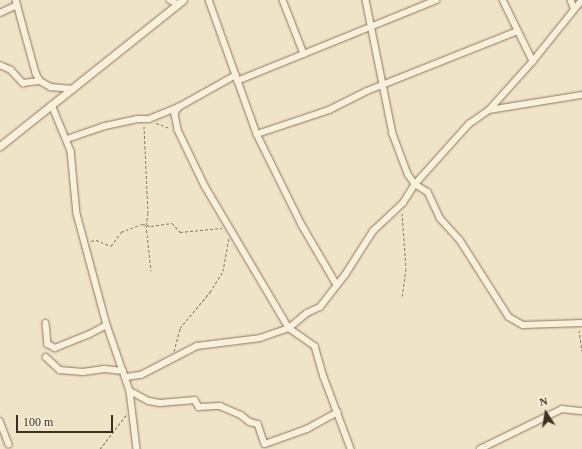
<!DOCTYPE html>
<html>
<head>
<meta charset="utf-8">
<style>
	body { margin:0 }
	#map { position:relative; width:582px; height:449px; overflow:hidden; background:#f0e4c8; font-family:"Times New Roman",serif }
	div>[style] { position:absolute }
	.path>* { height:1px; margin-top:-0.5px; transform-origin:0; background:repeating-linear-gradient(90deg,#8d765c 0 3px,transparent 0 5px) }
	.roads { filter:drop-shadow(0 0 1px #8d765c) drop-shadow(0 0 1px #8d765c) }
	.minor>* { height:5.5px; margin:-2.75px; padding:0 2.75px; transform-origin:2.75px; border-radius:2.75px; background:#faf1dc }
	.tertiary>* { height:7px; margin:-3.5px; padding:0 3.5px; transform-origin:3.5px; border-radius:3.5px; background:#faf1dc }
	span { translate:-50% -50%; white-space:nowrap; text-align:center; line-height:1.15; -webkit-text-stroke:3.5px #f7eed8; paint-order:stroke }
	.north { position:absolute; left:526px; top:393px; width:40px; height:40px; -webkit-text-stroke:3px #f7eed8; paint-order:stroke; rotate:348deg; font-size:11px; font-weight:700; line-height:16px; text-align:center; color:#3d2e20 }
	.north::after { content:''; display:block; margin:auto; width:14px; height:18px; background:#3d2e20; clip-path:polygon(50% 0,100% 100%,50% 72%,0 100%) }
	.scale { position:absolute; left:16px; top:415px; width:97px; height:18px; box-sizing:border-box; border:2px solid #3d2e20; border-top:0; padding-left:5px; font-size:12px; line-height:14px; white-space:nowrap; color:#3d2e20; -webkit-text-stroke:3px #f7eed8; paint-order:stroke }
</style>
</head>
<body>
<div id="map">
	<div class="path">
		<div style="left:156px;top:123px;width:15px;rotate:20deg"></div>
		<div style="left:144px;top:126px;width:87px;rotate:87.4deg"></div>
		<div style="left:148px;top:213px;width:12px;rotate:99deg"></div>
		<div style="left:146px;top:225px;width:46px;rotate:83.8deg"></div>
		<div style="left:402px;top:213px;width:56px;rotate:85.9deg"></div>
		<div style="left:406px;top:269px;width:27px;rotate:98deg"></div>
		<div style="left:91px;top:241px;width:5px;rotate:-11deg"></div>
		<div style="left:96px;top:240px;width:16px;rotate:22deg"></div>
		<div style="left:111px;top:246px;width:17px;rotate:-54deg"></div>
		<div style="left:121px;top:232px;width:22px;rotate:-21deg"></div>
		<div style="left:142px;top:224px;width:9px;rotate:13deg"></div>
		<div style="left:151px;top:226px;width:21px;rotate:-8deg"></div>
		<div style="left:172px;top:223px;width:12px;rotate:48deg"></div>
		<div style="left:180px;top:232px;width:42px;rotate:-5.4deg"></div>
		<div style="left:579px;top:330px;width:21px;rotate:82deg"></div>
		<div style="left:174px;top:351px;width:24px;rotate:-75deg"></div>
		<div style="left:180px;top:328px;width:47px;rotate:-50.2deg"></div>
		<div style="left:210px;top:292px;width:25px;rotate:-58deg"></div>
		<div style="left:223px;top:271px;width:34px;rotate:-80deg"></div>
		<div style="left:100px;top:449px;width:44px;rotate:-52.4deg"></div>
	</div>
	<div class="roads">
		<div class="minor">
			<div style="left:16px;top:0;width:76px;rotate:74.7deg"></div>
			<div style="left:36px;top:73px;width:9px;rotate:63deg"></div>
			<div style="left:40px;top:81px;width:13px;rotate:29deg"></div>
			<div style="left:51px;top:87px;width:22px;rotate:5deg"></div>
			<div style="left:170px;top:0;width:8px;rotate:30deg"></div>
			<div style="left:209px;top:0;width:142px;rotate:70.3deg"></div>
			<div style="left:257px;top:134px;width:102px;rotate:63.7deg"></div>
			<div style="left:302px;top:225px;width:69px;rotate:59.7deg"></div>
			<div style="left:283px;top:0;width:58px;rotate:68.7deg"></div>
			<div style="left:366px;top:0;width:137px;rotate:78.6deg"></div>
			<div style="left:393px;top:134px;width:43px;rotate:69.4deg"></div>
			<div style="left:408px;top:174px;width:12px;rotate:55deg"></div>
			<div style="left:415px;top:184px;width:15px;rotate:32deg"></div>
			<div style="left:428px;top:192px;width:29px;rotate:65deg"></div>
			<div style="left:440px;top:218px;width:30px;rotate:48deg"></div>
			<div style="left:460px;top:240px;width:91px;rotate:57.5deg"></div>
			<div style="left:509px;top:317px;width:16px;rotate:30deg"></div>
			<div style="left:523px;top:325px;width:59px;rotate:-1.9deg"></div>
			<div style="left:503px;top:0;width:68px;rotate:63.8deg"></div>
			<div style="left:571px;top:0;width:9px;rotate:69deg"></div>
			<div style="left:0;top:13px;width:19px;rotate:-25deg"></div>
			<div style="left:0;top:65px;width:12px;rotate:24deg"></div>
			<div style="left:11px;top:70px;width:18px;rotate:47deg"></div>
			<div style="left:23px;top:83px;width:17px;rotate:-7deg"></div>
			<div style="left:237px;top:81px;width:215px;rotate:-22.1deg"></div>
			<div style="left:52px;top:105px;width:50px;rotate:67.6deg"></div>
			<div style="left:71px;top:151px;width:63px;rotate:84.6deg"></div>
			<div style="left:77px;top:214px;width:115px;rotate:74.9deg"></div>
			<div style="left:107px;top:325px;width:70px;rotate:70.8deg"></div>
			<div style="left:130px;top:391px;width:58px;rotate:83.1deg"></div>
			<div style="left:179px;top:107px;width:8px;rotate:120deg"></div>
			<div style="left:175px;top:114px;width:16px;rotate:79deg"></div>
			<div style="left:178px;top:130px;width:62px;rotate:64.3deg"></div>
			<div style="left:205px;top:186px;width:165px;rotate:59.4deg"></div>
			<div style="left:289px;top:328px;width:32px;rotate:35deg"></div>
			<div style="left:315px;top:346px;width:32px;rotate:74deg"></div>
			<div style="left:324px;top:377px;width:77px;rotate:69.4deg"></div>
			<div style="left:489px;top:110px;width:94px;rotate:-9.2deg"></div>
			<div style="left:257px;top:134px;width:76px;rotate:-18.4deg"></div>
			<div style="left:329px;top:110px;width:42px;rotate:-26.6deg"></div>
			<div style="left:367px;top:91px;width:162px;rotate:-21.7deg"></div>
			<div style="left:67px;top:139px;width:40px;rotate:-18.9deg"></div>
			<div style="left:105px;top:126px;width:33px;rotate:-12deg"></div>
			<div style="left:137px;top:119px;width:12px"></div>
			<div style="left:149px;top:119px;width:32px;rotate:-22deg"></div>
			<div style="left:179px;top:107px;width:65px;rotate:-29.3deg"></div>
			<div style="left:46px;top:323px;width:21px;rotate:85deg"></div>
			<div style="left:48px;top:344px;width:8px;rotate:30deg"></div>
			<div style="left:55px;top:348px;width:35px;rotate:-22deg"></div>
			<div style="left:88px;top:335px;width:21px;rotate:-28deg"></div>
			<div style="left:46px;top:357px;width:19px;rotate:43deg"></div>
			<div style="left:60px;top:370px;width:23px;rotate:5deg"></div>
			<div style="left:83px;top:372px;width:21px;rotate:-8deg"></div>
			<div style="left:104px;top:369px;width:19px;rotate:6deg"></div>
			<div style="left:126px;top:377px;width:15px;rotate:-8deg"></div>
			<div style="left:141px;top:375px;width:63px;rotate:-27.4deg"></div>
			<div style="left:197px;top:346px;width:64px;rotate:-7.2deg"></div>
			<div style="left:260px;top:338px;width:31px;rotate:-19deg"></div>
			<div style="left:289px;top:328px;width:23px;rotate:-40deg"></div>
			<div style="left:307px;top:313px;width:14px;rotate:-25deg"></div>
			<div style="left:320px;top:307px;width:41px;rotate:-52deg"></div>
			<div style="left:345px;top:275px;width:52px;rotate:-57.5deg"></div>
			<div style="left:373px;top:231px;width:41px;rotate:-43deg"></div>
			<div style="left:403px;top:203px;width:22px;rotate:-58deg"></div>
			<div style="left:415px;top:184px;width:81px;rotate:-48deg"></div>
			<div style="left:469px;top:124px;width:24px;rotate:-35deg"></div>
			<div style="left:489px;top:110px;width:66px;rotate:-48.1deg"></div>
			<div style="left:533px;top:61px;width:78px;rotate:-51.2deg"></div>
			<div style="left:130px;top:391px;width:21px;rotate:28deg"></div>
			<div style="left:149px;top:401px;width:11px;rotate:10deg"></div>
			<div style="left:160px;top:403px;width:35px;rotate:-5deg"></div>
			<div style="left:195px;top:400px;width:8px;rotate:60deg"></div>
			<div style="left:199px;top:407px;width:21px;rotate:-3deg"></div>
			<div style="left:220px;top:406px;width:23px;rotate:23deg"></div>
			<div style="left:241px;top:415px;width:11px;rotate:38deg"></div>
			<div style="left:250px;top:422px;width:8px;rotate:14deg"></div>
			<div style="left:258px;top:424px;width:21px;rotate:71deg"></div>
			<div style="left:265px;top:444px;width:45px;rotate:-19.7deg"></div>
			<div style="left:307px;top:429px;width:35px;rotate:-29deg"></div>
			<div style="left:0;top:421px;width:25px;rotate:69deg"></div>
			<div style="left:480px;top:449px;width:91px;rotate:-26deg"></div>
			<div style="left:562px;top:409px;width:20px;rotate:6deg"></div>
		</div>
		<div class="tertiary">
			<div style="left:0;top:146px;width:234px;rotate:-38.6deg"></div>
		</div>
	</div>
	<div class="north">N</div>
	<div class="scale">100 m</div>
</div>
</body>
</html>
